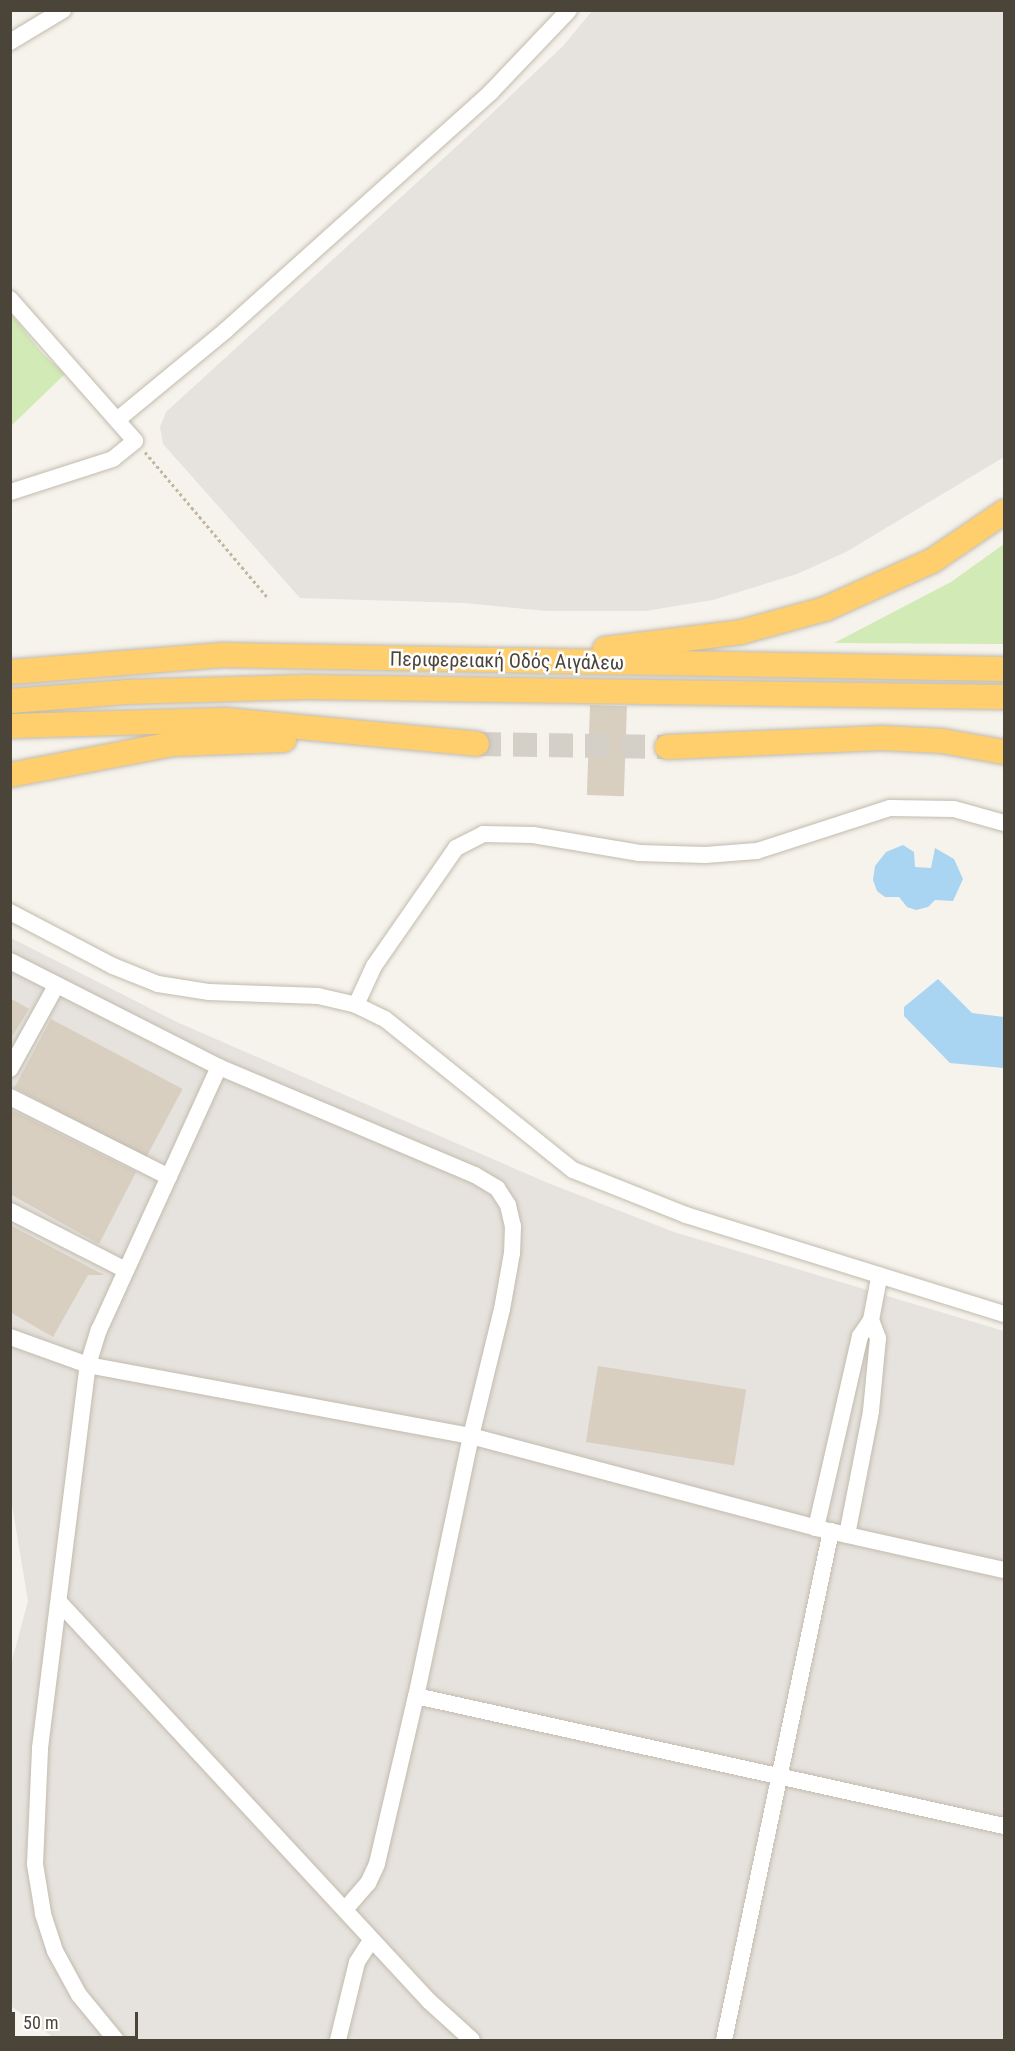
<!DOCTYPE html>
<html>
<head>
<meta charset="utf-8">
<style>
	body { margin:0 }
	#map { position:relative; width:1015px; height:2051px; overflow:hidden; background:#f6f3ec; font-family:"Roboto Condensed",sans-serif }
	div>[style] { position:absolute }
	.industrial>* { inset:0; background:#e6e2dd }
	.green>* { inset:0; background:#d2eab5 }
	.water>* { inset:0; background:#a9d4f2 }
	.building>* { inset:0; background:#d8cfc1; transform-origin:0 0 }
	.highway-tunnel>* { height:24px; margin-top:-12px; transform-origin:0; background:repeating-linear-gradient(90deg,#d4d0c8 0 24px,transparent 0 36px) }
	.path>* { height:3px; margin-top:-1.5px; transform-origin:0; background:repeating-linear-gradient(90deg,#c4b79f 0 3px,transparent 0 6px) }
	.roads { filter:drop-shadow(0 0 2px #c2bbae) drop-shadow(0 0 2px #c2bbae) }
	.minor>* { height:16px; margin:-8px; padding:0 8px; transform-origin:8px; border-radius:8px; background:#fff }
	.highway>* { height:24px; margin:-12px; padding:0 12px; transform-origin:12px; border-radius:12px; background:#ffcf6e }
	span { translate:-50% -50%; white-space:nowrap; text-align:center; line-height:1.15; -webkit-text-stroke:5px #fff; paint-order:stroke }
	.street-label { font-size:20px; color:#4b4439 }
	.frame { position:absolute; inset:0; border:12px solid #4b4439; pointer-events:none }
	.scale { position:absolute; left:12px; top:2012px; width:126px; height:27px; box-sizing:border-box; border:3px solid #4b4439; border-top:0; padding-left:8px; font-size:18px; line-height:21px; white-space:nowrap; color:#4b4439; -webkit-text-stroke:4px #fff; paint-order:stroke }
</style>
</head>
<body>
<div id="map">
	<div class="industrial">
		<div style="clip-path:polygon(592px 11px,1004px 11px,1004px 457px,846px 552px,797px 574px,713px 600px,645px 611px,545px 611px,464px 603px,300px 598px,163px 444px,160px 427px,166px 412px,469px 135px,563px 46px)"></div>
		<div style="clip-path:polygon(11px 938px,179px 1023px,548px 1183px,674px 1232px,1004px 1331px,1004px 2040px,57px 2040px,11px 2006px,10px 1668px,28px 1601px,10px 1493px)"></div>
	</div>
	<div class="green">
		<div style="clip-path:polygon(10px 313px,42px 353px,65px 374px,11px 426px)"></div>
		<div style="clip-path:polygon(1004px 544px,1004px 644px,834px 643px,951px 582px)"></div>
	</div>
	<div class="water">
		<div style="clip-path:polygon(903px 845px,914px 852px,915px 867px,931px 868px,935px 848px,954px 859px,963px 879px,953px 901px,935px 900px,928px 907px,916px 910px,907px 907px,899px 897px,885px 897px,877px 891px,873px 880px,875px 866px,886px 852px)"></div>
		<div style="clip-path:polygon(938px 979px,972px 1013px,1004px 1017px,1004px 1068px,950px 1063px,904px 1016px,904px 1007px)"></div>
	</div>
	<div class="building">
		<div style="left:590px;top:705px;width:37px;height:90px;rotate:2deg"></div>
		<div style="clip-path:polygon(10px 998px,29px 1009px,10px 1040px)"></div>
		<div style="left:51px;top:1019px;width:149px;height:78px;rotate:28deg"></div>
		<div style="clip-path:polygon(10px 1109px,136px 1172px,99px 1244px,10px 1194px)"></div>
		<div style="clip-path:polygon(10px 1225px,104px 1275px,88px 1275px,53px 1337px,10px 1312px)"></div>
		<div style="left:598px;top:1366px;width:150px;height:77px;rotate:9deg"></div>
	</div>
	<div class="highway-tunnel">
		<div style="left:477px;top:744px;width:190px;rotate:0.9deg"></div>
	</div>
	<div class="path">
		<div style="left:145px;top:452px;width:189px;rotate:49.9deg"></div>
	</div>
	<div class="roads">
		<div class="minor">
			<div style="left:10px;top:42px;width:62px;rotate:-31.1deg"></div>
			<div style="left:10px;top:299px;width:189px;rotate:48.6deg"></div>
			<div style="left:135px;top:441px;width:28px;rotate:141deg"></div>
			<div style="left:113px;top:459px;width:108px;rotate:162.2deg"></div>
			<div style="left:117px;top:420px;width:141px;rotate:-39.5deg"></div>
			<div style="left:226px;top:330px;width:356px;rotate:-41.9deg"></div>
			<div style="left:491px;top:92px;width:113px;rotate:-46.4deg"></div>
			<div style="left:10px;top:912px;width:116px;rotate:27.7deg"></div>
			<div style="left:113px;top:966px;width:48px;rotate:21.8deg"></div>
			<div style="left:158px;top:984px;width:52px;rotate:8.9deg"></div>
			<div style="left:209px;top:992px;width:109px;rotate:2.1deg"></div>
			<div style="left:318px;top:996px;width:39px;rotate:13deg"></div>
			<div style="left:356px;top:1005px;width:32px;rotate:26deg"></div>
			<div style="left:385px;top:1019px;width:241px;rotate:38.8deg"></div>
			<div style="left:573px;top:1170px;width:122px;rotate:21.7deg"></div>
			<div style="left:686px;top:1215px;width:333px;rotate:17.3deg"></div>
			<div style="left:10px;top:961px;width:234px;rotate:26.9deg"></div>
			<div style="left:219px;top:1067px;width:278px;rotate:22.9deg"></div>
			<div style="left:475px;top:1175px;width:26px;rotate:31deg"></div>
			<div style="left:497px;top:1188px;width:20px;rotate:57deg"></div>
			<div style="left:508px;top:1205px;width:22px;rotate:77deg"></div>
			<div style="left:513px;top:1226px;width:27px;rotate:92deg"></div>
			<div style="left:512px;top:1253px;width:57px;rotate:100.1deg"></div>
			<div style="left:502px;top:1309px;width:131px;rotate:103.7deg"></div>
			<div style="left:471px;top:1436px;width:266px;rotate:101.9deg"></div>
			<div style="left:416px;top:1696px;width:172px;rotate:103.1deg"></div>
			<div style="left:377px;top:1864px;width:21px;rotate:115deg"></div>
			<div style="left:368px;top:1883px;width:35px;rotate:131deg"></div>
			<div style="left:356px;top:1005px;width:43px;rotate:-65.2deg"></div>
			<div style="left:374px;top:966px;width:144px;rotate:-55.2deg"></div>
			<div style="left:456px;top:848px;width:30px;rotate:-27deg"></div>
			<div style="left:483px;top:834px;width:50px;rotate:1.1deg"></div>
			<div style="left:533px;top:835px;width:108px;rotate:9.6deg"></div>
			<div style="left:639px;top:853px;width:66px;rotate:1.7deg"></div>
			<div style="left:705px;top:855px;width:52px;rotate:-4.4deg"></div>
			<div style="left:757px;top:851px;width:140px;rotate:-17.9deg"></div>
			<div style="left:890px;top:808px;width:64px;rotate:0.9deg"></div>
			<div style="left:954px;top:809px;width:52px;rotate:15.6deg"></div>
			<div style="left:10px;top:1069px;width:95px;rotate:-61deg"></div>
			<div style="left:10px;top:1097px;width:178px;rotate:26.7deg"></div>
			<div style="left:10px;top:1211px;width:130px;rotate:27deg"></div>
			<div style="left:10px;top:1337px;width:83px;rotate:19.7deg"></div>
			<div style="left:88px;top:1365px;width:390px;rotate:10.5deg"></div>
			<div style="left:471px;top:1436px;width:357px;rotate:14.9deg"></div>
			<div style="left:816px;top:1528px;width:193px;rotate:12.6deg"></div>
			<div style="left:816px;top:1528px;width:197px;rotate:-77.1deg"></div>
			<div style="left:860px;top:1336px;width:19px;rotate:-55deg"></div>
			<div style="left:871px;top:1320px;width:43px;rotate:-79.2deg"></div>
			<div style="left:847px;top:1535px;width:126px;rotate:-79deg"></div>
			<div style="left:871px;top:1411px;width:73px;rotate:-84.5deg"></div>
			<div style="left:878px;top:1338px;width:19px;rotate:-111deg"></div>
			<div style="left:59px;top:1602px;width:544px;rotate:47.16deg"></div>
			<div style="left:429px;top:2001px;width:58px;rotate:42.2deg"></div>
			<div style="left:416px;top:1696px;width:602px;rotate:12.47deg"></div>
			<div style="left:116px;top:2040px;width:58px;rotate:-129.4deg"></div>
			<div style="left:79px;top:1995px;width:50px;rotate:-118.6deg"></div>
			<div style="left:55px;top:1951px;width:40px;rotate:-108deg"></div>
			<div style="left:43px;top:1913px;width:50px;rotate:-99.3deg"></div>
			<div style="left:35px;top:1864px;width:116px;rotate:-87.5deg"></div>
			<div style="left:40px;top:1748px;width:386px;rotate:-82.9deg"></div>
			<div style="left:88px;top:1365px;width:37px;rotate:-73deg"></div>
			<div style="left:99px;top:1330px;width:289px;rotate:-65.5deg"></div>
			<div style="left:338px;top:2040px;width:80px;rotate:-76.3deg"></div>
			<div style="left:357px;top:1962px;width:27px;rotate:-57deg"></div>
			<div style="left:724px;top:2040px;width:520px;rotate:-78.13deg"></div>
		</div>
		<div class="highway">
			<div style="left:605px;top:649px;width:137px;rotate:-7.1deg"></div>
			<div style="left:741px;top:632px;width:87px;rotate:-15.3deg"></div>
			<div style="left:825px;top:609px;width:117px;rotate:-24.2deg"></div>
			<div style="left:932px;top:561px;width:87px;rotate:-34.2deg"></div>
			<div style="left:10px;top:672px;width:213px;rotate:-4.6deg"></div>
			<div style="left:222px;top:655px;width:782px;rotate:1.03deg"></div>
			<div style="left:10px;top:701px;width:116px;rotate:-4.4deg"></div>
			<div style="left:126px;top:692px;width:179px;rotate:-1.6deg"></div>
			<div style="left:305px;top:687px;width:699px;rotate:0.82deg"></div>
			<div style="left:10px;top:726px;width:215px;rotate:-1.6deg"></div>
			<div style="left:225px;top:720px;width:253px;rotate:5.4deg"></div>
			<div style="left:667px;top:747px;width:215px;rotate:-2.4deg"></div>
			<div style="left:882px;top:738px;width:60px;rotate:2.9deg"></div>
			<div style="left:942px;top:741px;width:63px;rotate:10.1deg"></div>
			<div style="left:10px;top:775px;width:166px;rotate:-10.8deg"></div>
			<div style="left:173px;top:744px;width:111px;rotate:-2.1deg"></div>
		</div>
	</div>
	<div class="street-label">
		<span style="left:507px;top:661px;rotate:1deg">Περιφερειακή Οδός Αιγάλεω</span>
	</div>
	<div class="frame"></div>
	<div class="scale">50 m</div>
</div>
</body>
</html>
